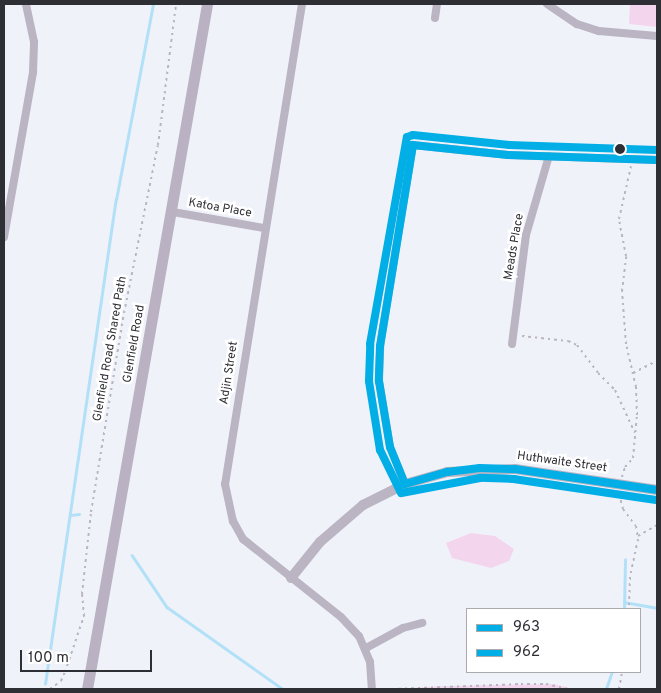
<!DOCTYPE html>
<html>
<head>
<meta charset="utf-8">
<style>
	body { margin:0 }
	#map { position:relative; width:661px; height:693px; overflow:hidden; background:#f0f2fa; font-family:Overpass,sans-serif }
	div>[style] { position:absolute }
	.green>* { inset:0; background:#f3d6ee }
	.stream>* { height:2.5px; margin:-1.25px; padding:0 1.25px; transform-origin:1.25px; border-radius:1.25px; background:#b2e1f7 }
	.path>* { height:2px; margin-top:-1px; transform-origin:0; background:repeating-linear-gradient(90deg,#bab5c0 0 2.5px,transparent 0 6.5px) }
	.minor>* { height:8px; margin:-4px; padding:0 4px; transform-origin:4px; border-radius:4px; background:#bbb4c2 }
	.tertiary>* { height:10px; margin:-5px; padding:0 5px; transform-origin:5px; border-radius:5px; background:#bbb4c2 }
	.secondary>* { height:11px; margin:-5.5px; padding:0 5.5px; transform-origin:5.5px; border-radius:5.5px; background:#bab2c3 }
	.bus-1>* { height:8px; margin:-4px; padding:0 4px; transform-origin:4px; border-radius:4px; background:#02aee6 }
	.bus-2>* { height:8px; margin:-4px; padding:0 4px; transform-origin:4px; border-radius:4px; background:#02aee6 }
	.dots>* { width:14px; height:14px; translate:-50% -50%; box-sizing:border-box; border:2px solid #fff; border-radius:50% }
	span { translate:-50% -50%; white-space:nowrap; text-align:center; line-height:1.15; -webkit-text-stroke:5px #fff; paint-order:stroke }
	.street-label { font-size:12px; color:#2e2e35 }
	.frame { position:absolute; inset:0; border:5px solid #2e2e35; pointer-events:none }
	.legend { position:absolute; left:466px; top:608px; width:175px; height:65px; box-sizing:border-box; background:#fff; border:1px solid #ababae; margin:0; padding:6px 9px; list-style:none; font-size:15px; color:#2e2e35 }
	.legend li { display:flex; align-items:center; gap:10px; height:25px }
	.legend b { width:25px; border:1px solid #ababae }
	.scale { position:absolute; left:20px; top:650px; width:132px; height:22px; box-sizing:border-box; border:2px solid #2e2e35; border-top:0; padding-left:6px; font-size:15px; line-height:18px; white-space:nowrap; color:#2e2e35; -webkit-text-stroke:4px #fff; paint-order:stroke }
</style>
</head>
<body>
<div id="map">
	<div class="green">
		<div style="clip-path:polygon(630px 4px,657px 4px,657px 27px,629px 24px)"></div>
		<div style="clip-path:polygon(471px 533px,495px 536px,514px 549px,509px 561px,491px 568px,452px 558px,446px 543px)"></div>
		<div style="clip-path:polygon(554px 684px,574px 689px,390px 689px,448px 686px)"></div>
	</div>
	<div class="stream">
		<div style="left:71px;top:515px;width:8px;rotate:-7deg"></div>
		<div style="left:132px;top:555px;width:63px;rotate:56.1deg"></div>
		<div style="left:167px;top:607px;width:142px;rotate:35.3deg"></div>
		<div style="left:624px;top:602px;width:34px;rotate:10deg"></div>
		<div style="left:624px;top:609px;width:49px;rotate:-88.8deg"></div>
		<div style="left:45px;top:684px;width:489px;rotate:-81.7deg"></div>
		<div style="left:116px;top:200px;width:199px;rotate:-79.3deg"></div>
		<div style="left:606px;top:689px;width:18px;rotate:-71deg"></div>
	</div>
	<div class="path">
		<div style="left:522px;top:336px;width:46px;rotate:6.2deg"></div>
		<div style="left:568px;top:341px;width:10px;rotate:24deg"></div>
		<div style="left:577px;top:345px;width:35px;rotate:53deg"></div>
		<div style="left:598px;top:373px;width:24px;rotate:45deg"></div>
		<div style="left:615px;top:390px;width:47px;rotate:65.1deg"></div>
		<div style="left:633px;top:373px;width:27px;rotate:-27deg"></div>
		<div style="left:622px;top:477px;width:10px;rotate:-73deg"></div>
		<div style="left:625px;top:467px;width:12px;rotate:-48deg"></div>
		<div style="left:633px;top:458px;width:43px;rotate:-84.7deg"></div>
		<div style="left:637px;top:415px;width:28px;rotate:-92deg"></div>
		<div style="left:636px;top:387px;width:44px;rotate:-103.1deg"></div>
		<div style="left:626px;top:344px;width:53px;rotate:-94.3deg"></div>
		<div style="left:622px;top:291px;width:35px;rotate:-83deg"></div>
		<div style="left:626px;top:256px;width:38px;rotate:-101deg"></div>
		<div style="left:619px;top:219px;width:54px;rotate:-77.2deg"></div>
		<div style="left:619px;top:494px;width:16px;rotate:75deg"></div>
		<div style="left:623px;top:509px;width:21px;rotate:53deg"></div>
		<div style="left:636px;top:526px;width:13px;rotate:81deg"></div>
		<div style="left:638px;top:539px;width:39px;rotate:102deg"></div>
		<div style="left:630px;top:577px;width:32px;rotate:92deg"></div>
		<div style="left:638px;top:536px;width:22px;rotate:-30deg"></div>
		<div style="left:50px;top:689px;width:14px;rotate:-36deg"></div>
		<div style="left:61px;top:681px;width:10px;rotate:-66deg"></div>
		<div style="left:65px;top:672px;width:59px;rotate:-71.3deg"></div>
		<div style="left:84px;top:616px;width:22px;rotate:-95deg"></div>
		<div style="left:82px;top:594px;width:82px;rotate:-83.7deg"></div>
		<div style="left:91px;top:512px;width:202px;rotate:-80.6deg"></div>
		<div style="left:124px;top:313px;width:171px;rotate:-78.6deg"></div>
		<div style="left:158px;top:145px;width:142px;rotate:-82.7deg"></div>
		<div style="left:392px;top:689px;width:129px;rotate:-2.2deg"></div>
		<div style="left:521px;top:684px;width:25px"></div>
		<div style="left:546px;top:684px;width:22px;rotate:13deg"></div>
		<div style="left:619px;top:689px;width:17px;rotate:-80deg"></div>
	</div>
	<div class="minor">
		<div style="left:302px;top:4px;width:486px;rotate:99.1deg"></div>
		<div style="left:225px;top:484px;width:38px;rotate:78deg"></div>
		<div style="left:233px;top:521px;width:21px;rotate:61deg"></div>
		<div style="left:243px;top:539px;width:125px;rotate:38.5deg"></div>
		<div style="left:341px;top:617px;width:26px;rotate:47deg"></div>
		<div style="left:359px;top:636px;width:28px;rotate:67deg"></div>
		<div style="left:370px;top:662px;width:27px;rotate:86deg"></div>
		<div style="left:547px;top:4px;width:36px;rotate:34deg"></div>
		<div style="left:577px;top:24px;width:23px;rotate:18deg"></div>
		<div style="left:599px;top:31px;width:58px;rotate:4.9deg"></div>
		<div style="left:435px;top:18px;width:14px;rotate:-82deg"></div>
		<div style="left:173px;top:212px;width:92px;rotate:10deg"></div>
		<div style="left:4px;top:237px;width:168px;rotate:-80deg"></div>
		<div style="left:33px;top:72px;width:30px;rotate:-88deg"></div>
		<div style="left:34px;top:42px;width:39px;rotate:-102deg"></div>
		<div style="left:512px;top:344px;width:110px;rotate:-82.7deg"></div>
		<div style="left:526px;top:235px;width:82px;rotate:-73.8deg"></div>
		<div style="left:405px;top:484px;width:40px;rotate:-112deg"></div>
		<div style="left:390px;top:447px;width:67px;rotate:-99.5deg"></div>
		<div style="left:379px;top:381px;width:35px;rotate:-88deg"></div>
		<div style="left:380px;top:346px;width:204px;rotate:-80.7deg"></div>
		<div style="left:413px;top:145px;width:96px;rotate:6deg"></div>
		<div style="left:508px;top:155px;width:149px;rotate:1.9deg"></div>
		<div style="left:366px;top:648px;width:42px;rotate:-28.4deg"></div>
		<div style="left:403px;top:628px;width:20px;rotate:-15deg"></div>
	</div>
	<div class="tertiary">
		<div style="left:291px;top:578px;width:46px;rotate:-51.1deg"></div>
		<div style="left:320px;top:542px;width:57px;rotate:-40.7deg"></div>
		<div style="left:363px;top:505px;width:47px;rotate:-26.6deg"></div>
		<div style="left:405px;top:484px;width:44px;rotate:-15.9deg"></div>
		<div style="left:447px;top:472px;width:68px;rotate:-2.5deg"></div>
		<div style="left:515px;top:469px;width:144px;rotate:8.4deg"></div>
	</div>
	<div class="secondary">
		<div style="left:87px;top:689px;width:695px;rotate:-80.06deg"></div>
	</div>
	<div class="bus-1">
		<div style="left:657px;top:160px;width:149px;rotate:-178.1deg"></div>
		<div style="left:508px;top:155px;width:96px;rotate:-174deg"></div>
		<div style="left:413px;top:145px;width:204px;rotate:99.3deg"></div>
		<div style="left:380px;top:346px;width:35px;rotate:92deg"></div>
		<div style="left:379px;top:381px;width:67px;rotate:80.5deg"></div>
		<div style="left:390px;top:447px;width:40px;rotate:68deg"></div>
		<div style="left:405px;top:484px;width:44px;rotate:-15.9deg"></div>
		<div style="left:447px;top:472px;width:33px;rotate:-7deg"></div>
		<div style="left:480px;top:468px;width:35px;rotate:2deg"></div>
		<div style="left:515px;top:469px;width:144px;rotate:8.4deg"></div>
	</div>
	<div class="bus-2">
		<div style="left:656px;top:500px;width:144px;rotate:-171.6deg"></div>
		<div style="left:514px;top:479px;width:34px;rotate:-178deg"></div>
		<div style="left:480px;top:478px;width:80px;rotate:169.2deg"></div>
		<div style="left:401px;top:493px;width:48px;rotate:-116deg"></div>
		<div style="left:380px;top:450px;width:70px;rotate:-99.1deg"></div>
		<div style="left:369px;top:381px;width:37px;rotate:-88deg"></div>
		<div style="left:370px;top:344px;width:210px;rotate:-79.9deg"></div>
		<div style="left:407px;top:137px;width:6px;rotate:-18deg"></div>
		<div style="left:413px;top:135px;width:97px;rotate:5.9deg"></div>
		<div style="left:509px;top:145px;width:148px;rotate:1.9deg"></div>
	</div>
	<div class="dots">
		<div style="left:620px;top:149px;background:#2e2e35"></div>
	</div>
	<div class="street-label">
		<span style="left:220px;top:209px;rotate:10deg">Katoa Place</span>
		<span style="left:515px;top:247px;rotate:-80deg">Meads Place</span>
		<span style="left:135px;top:344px;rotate:-80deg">Glenfield Road</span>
		<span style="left:111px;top:349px;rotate:-80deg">Glenfield Road Shared Path</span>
		<span style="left:230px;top:373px;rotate:-81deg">Adjin Street</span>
		<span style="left:562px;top:463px;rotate:8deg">Huthwaite Street</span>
	</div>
	<div class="frame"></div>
	<ul class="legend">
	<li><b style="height:6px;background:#02aee6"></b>963</li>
	<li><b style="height:6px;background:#02aee6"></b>962</li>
	</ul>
	<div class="scale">100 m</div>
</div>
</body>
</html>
